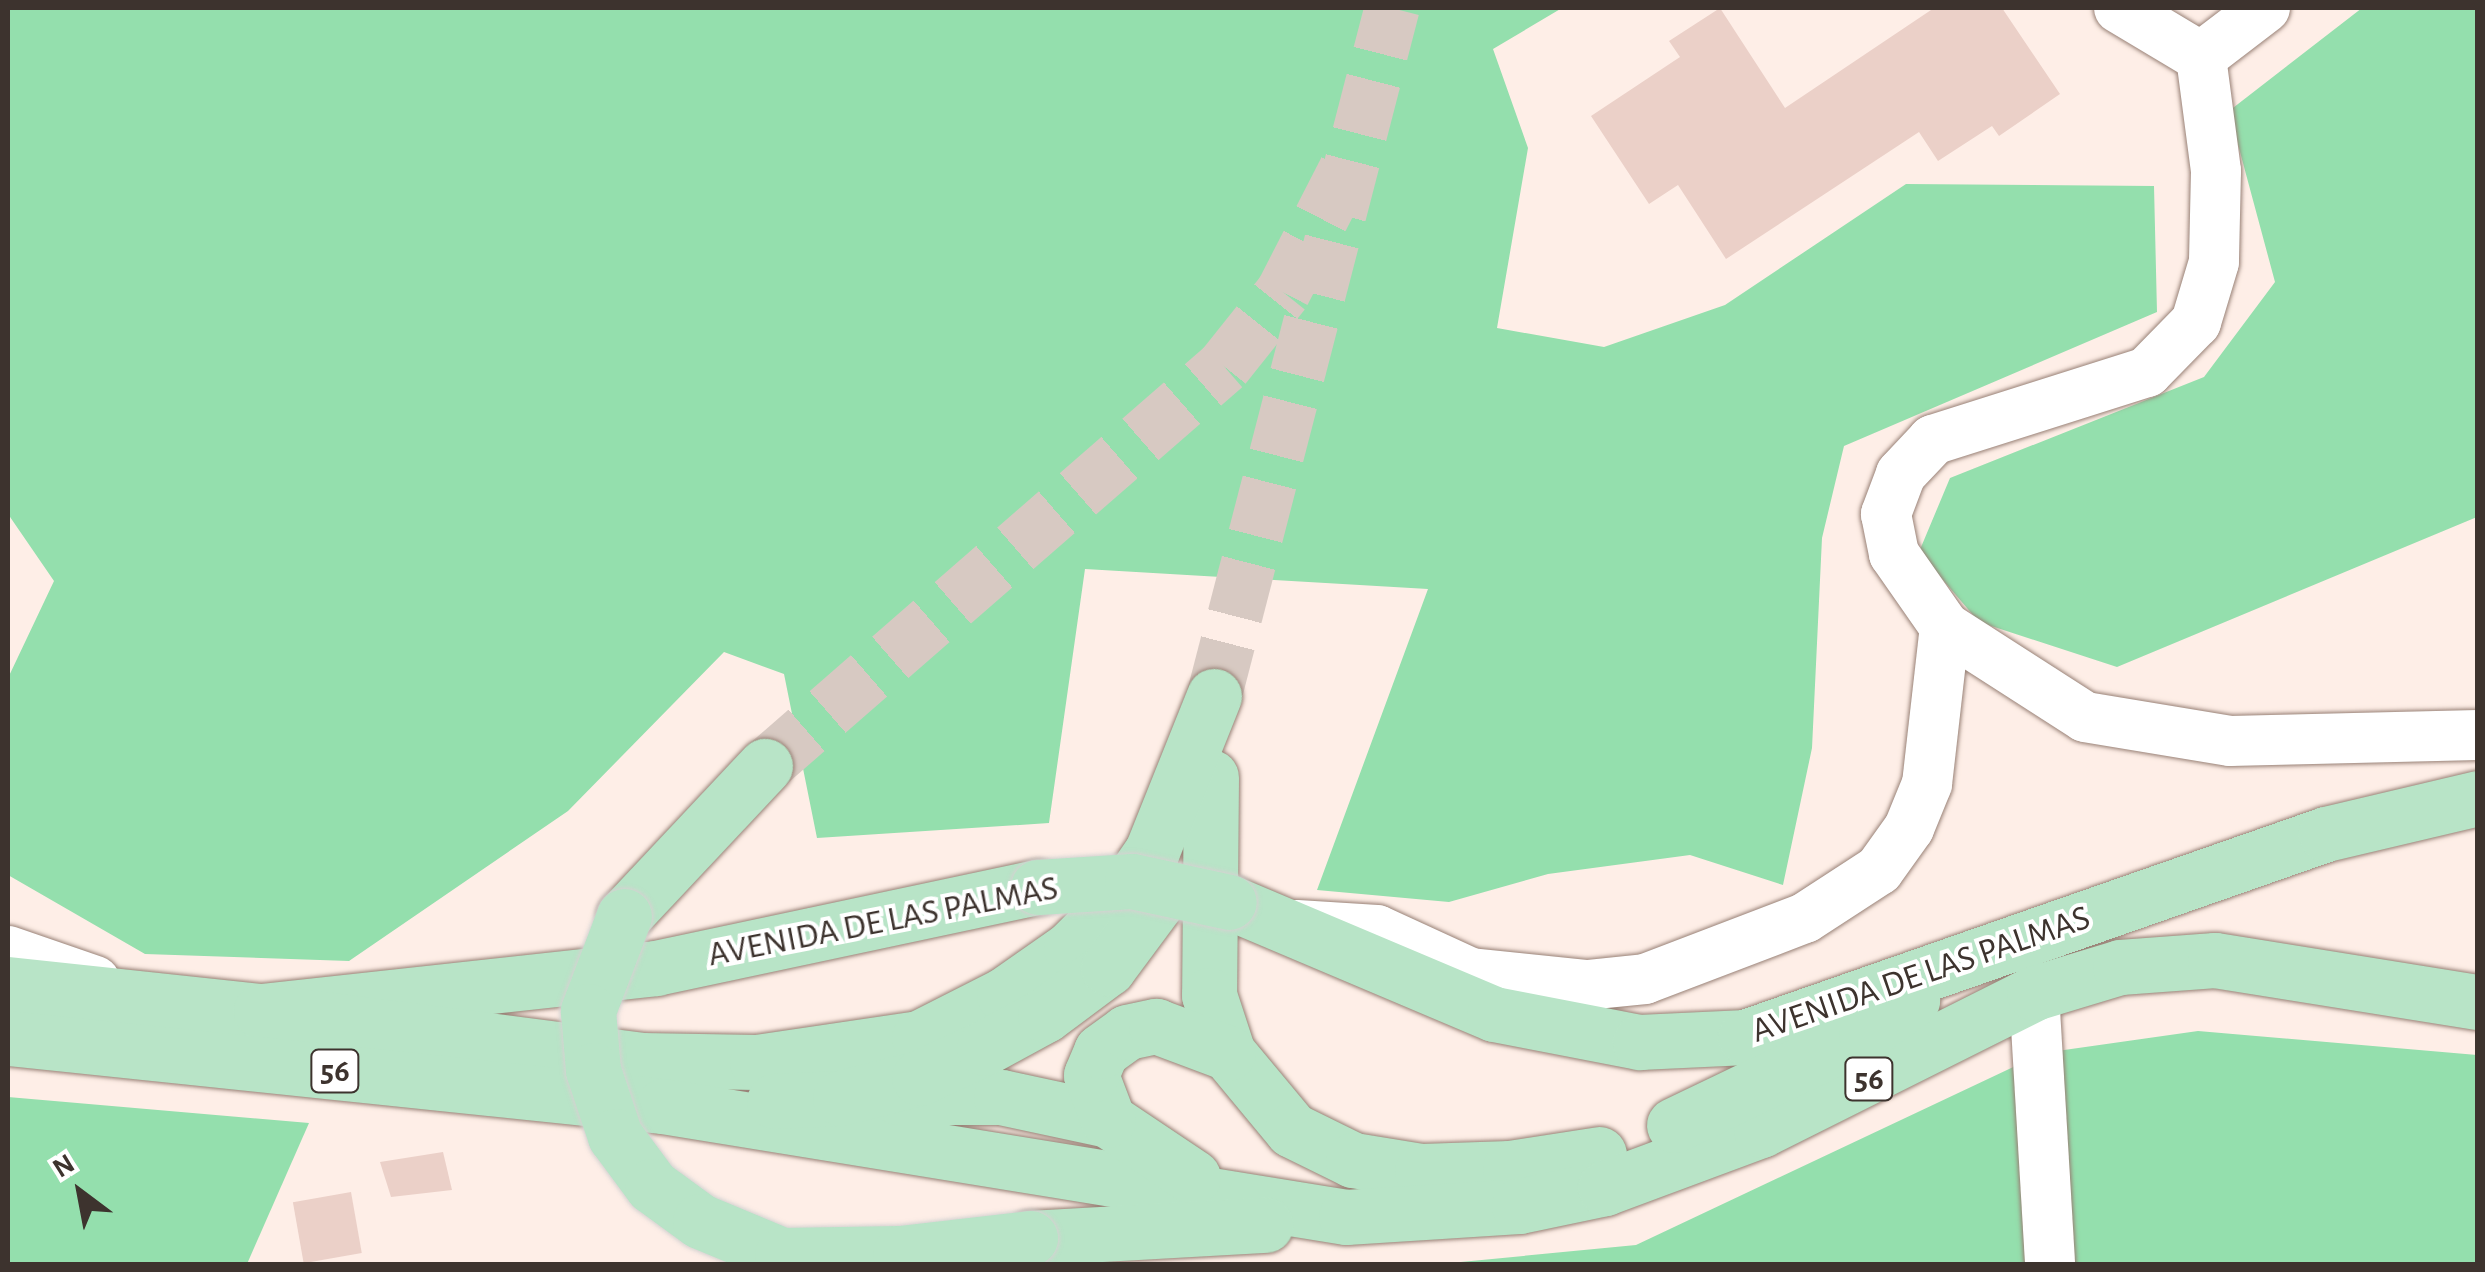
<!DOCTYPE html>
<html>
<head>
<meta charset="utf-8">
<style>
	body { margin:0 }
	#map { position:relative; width:2485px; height:1272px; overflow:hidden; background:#feeee7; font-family:"Alegreya Sans",sans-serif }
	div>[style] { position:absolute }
	.green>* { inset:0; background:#94dfad }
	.building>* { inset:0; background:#ebd0c8; transform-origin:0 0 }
	.major-tunnel>* { height:55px; margin-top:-27.5px; transform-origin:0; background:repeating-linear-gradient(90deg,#d7c9c2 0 55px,transparent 0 83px) }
	.roads { filter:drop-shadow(0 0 2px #988176) drop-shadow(0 0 2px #988176) }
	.minor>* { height:50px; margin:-25px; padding:0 25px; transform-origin:25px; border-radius:25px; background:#fff }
	.major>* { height:55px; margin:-27.5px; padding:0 27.5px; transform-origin:27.5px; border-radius:27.5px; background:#b8e4c7 }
	.bridges { filter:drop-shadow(0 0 2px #d4d2d1) drop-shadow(0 0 2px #d4d2d1) }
	.major-bridge>* { height:55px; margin:-27.5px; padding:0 27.5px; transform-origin:27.5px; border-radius:27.5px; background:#b8e4c7 }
	span { translate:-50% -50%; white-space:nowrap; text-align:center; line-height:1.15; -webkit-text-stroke:8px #fff; paint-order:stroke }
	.shield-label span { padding:2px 8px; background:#fff; border:2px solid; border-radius:8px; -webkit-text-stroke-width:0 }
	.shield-label { font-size:32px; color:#3d332e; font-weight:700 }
	.street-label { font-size:35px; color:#3d332e }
	.frame { position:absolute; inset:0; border:10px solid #3d332e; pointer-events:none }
	.north { position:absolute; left:30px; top:1142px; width:100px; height:100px; -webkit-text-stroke:8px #fff; paint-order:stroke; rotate:328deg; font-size:28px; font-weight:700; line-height:40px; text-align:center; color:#3d332e }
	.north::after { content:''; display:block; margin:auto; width:35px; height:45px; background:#3d332e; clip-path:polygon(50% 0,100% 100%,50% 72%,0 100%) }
</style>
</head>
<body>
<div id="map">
	<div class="green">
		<div style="clip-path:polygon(8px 8px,1562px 8px,1493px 49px,1528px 148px,1497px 328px,1604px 347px,1725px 305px,1906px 184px,2154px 186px,2157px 312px,1844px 446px,1822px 538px,1812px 748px,1783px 885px,1690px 855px,1548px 874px,1449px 902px,1317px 890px,1428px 589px,1085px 569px,1049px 823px,817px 838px,784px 674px,724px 652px,568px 811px,349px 961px,145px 954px,8px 875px,8px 678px,54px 581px,8px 514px)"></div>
		<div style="clip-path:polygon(2362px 8px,2477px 8px,2477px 517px,2117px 667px,1979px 622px,1919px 552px,1950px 478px,2204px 377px,2275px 282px,2229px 111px)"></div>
		<div style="clip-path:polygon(2198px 1031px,2477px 1055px,2477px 1264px,1440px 1264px,1636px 1245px,2043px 1053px)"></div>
		<div style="clip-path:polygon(8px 1097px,309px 1123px,247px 1264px,8px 1264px)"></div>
	</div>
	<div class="building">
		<div style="clip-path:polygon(1720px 8px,1785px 108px,1934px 8px,2002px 8px,2060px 94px,1999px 136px,1992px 126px,1938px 161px,1919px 132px,1726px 259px,1678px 185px,1649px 204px,1591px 116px,1680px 57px,1669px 41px)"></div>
		<div style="clip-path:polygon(443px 1152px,452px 1190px,391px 1197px,380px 1162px)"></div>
		<div style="left:351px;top:1192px;width:62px;height:59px;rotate:80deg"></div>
	</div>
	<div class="major-tunnel">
		<div style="left:1214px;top:696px;width:711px;rotate:-75.49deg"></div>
		<div style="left:765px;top:766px;width:609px;rotate:-41.07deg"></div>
		<div style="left:1224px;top:366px;width:95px;rotate:-51.4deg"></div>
		<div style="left:1283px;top:292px;width:160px;rotate:-62.8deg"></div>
	</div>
	<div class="roads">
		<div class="minor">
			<div style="left:2119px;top:8px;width:96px;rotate:30.9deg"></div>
			<div style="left:2265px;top:8px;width:81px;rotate:142.6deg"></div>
			<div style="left:2201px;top:57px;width:115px;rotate:82.5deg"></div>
			<div style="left:2216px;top:171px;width:91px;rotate:91.3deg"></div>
			<div style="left:2214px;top:262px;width:63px;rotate:106.7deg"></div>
			<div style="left:2196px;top:322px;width:70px;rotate:134.4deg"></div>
			<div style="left:2147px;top:372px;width:225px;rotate:162.4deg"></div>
			<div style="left:1933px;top:440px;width:47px;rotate:133.3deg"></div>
			<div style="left:1901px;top:474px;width:43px;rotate:110.6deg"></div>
			<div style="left:1886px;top:514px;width:41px;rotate:78.7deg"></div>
			<div style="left:1894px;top:554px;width:89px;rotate:55.1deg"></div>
			<div style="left:1945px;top:627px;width:166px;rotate:32.7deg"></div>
			<div style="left:2085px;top:717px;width:147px;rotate:9.4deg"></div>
			<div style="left:2230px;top:741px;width:248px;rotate:-1.4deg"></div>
			<div style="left:1297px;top:925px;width:80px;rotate:3.6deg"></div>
			<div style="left:1377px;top:930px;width:103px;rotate:24.6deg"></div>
			<div style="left:1471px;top:973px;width:117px;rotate:5.9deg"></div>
			<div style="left:1587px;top:985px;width:58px;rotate:-5.9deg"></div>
			<div style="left:1645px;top:979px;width:171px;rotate:-20.9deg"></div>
			<div style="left:1805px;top:918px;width:88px;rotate:-33deg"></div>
			<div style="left:1879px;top:870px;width:52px;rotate:-54.5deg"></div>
			<div style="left:1909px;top:828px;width:48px;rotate:-67.8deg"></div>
			<div style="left:1927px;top:784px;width:158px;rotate:-83.5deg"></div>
			<div style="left:8px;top:951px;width:92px;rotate:19deg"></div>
			<div style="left:2034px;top:993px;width:271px;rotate:86.6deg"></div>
		</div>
		<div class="major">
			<div style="left:1211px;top:777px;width:218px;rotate:90.5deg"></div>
			<div style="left:1209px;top:995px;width:61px;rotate:71.9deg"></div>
			<div style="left:1228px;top:1053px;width:100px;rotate:50.3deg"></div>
			<div style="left:1292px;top:1130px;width:68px;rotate:26.2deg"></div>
			<div style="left:1353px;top:1160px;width:70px;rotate:9.1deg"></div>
			<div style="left:1422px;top:1171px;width:88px;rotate:-2deg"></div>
			<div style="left:1510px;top:1168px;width:90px;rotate:-8.9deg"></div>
			<div style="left:1229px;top:902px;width:288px;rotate:22.9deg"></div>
			<div style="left:1494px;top:1014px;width:149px;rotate:10.9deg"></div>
			<div style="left:1640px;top:1042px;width:105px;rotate:-2.7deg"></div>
			<div style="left:1745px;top:1037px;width:615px;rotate:-19.26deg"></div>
			<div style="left:2326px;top:834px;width:156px;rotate:-13.3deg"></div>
			<div style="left:624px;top:916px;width:206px;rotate:-46.8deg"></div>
			<div style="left:8px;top:984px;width:254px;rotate:6.1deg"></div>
			<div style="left:261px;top:1011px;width:397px;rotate:-6.2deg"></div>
			<div style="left:656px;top:968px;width:390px;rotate:-12deg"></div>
			<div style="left:261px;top:1011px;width:383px;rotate:7.3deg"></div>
			<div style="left:641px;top:1060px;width:116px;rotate:1deg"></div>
			<div style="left:757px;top:1062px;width:164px;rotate:-8.4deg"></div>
			<div style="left:919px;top:1038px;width:95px;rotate:-26.8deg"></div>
			<div style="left:1004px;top:995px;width:82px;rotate:-35deg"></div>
			<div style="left:1071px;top:948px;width:65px;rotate:-45deg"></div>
			<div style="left:1117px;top:902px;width:62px;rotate:-55.5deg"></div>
			<div style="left:1152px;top:851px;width:167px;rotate:-68.2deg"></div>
			<div style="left:8px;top:1038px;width:659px;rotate:5.93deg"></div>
			<div style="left:663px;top:1106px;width:692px;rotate:9.23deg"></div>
			<div style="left:1346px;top:1217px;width:173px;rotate:-3.6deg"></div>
			<div style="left:1519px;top:1206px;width:88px;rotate:-11.8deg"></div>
			<div style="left:1605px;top:1188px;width:166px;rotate:-20.4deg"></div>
			<div style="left:1761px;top:1130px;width:305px;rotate:-26.6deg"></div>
			<div style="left:2034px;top:993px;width:90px;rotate:-16.8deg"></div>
			<div style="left:2120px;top:967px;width:95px;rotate:-4.2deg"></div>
			<div style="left:2215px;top:960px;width:266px;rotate:9.1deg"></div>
			<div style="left:898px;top:1097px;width:103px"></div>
			<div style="left:1001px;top:1097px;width:109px;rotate:12.1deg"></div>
			<div style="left:774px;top:1101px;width:66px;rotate:-2.6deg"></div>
			<div style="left:840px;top:1098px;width:81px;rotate:-14.2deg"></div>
			<div style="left:919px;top:1078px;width:72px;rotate:-24.8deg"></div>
			<div style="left:984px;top:1048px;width:69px;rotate:-28.4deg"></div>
			<div style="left:1045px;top:1015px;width:79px;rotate:-36.7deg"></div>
			<div style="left:1108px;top:968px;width:82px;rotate:-53.4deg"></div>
			<div style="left:1674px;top:1125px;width:213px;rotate:-25.6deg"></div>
			<div style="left:1866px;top:1033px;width:57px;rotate:-35.7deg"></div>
			<div style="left:1193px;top:1177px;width:102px;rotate:-146.2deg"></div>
			<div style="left:1108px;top:1120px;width:48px;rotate:-110.7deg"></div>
			<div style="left:1091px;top:1075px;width:26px;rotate:-67deg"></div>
			<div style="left:1101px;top:1051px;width:32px;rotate:-36deg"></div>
			<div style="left:1127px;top:1032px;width:30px;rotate:-12deg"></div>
			<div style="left:1156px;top:1026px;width:77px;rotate:20.6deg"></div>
			<div style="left:1030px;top:1238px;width:236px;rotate:-3.2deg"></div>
		</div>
	</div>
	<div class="bridges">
		<div class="major-bridge">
			<div style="left:1038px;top:887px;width:94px;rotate:-3.7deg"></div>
			<div style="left:1132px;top:881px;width:99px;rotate:12.2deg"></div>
			<div style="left:624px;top:916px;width:102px;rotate:110.8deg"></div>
			<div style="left:588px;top:1011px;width:59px;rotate:85.2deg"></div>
			<div style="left:593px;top:1070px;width:70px;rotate:71.6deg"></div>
			<div style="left:615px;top:1136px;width:62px;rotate:53.5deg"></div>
			<div style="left:652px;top:1186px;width:59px;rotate:36.1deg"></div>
			<div style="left:700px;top:1221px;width:89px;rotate:22.5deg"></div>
			<div style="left:782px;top:1255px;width:118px;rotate:-1deg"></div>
			<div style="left:900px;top:1253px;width:131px;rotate:-6.6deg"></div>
		</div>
	</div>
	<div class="shield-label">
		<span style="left:335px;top:1071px">56</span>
		<span style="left:1869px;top:1079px">56</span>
	</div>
	<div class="street-label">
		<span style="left:883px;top:922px;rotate:-11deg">AVENIDA DE LAS PALMAS</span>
		<span style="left:1921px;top:975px;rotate:-19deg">AVENIDA DE LAS PALMAS</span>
	</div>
	<div class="frame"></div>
	<div class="north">N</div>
</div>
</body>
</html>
